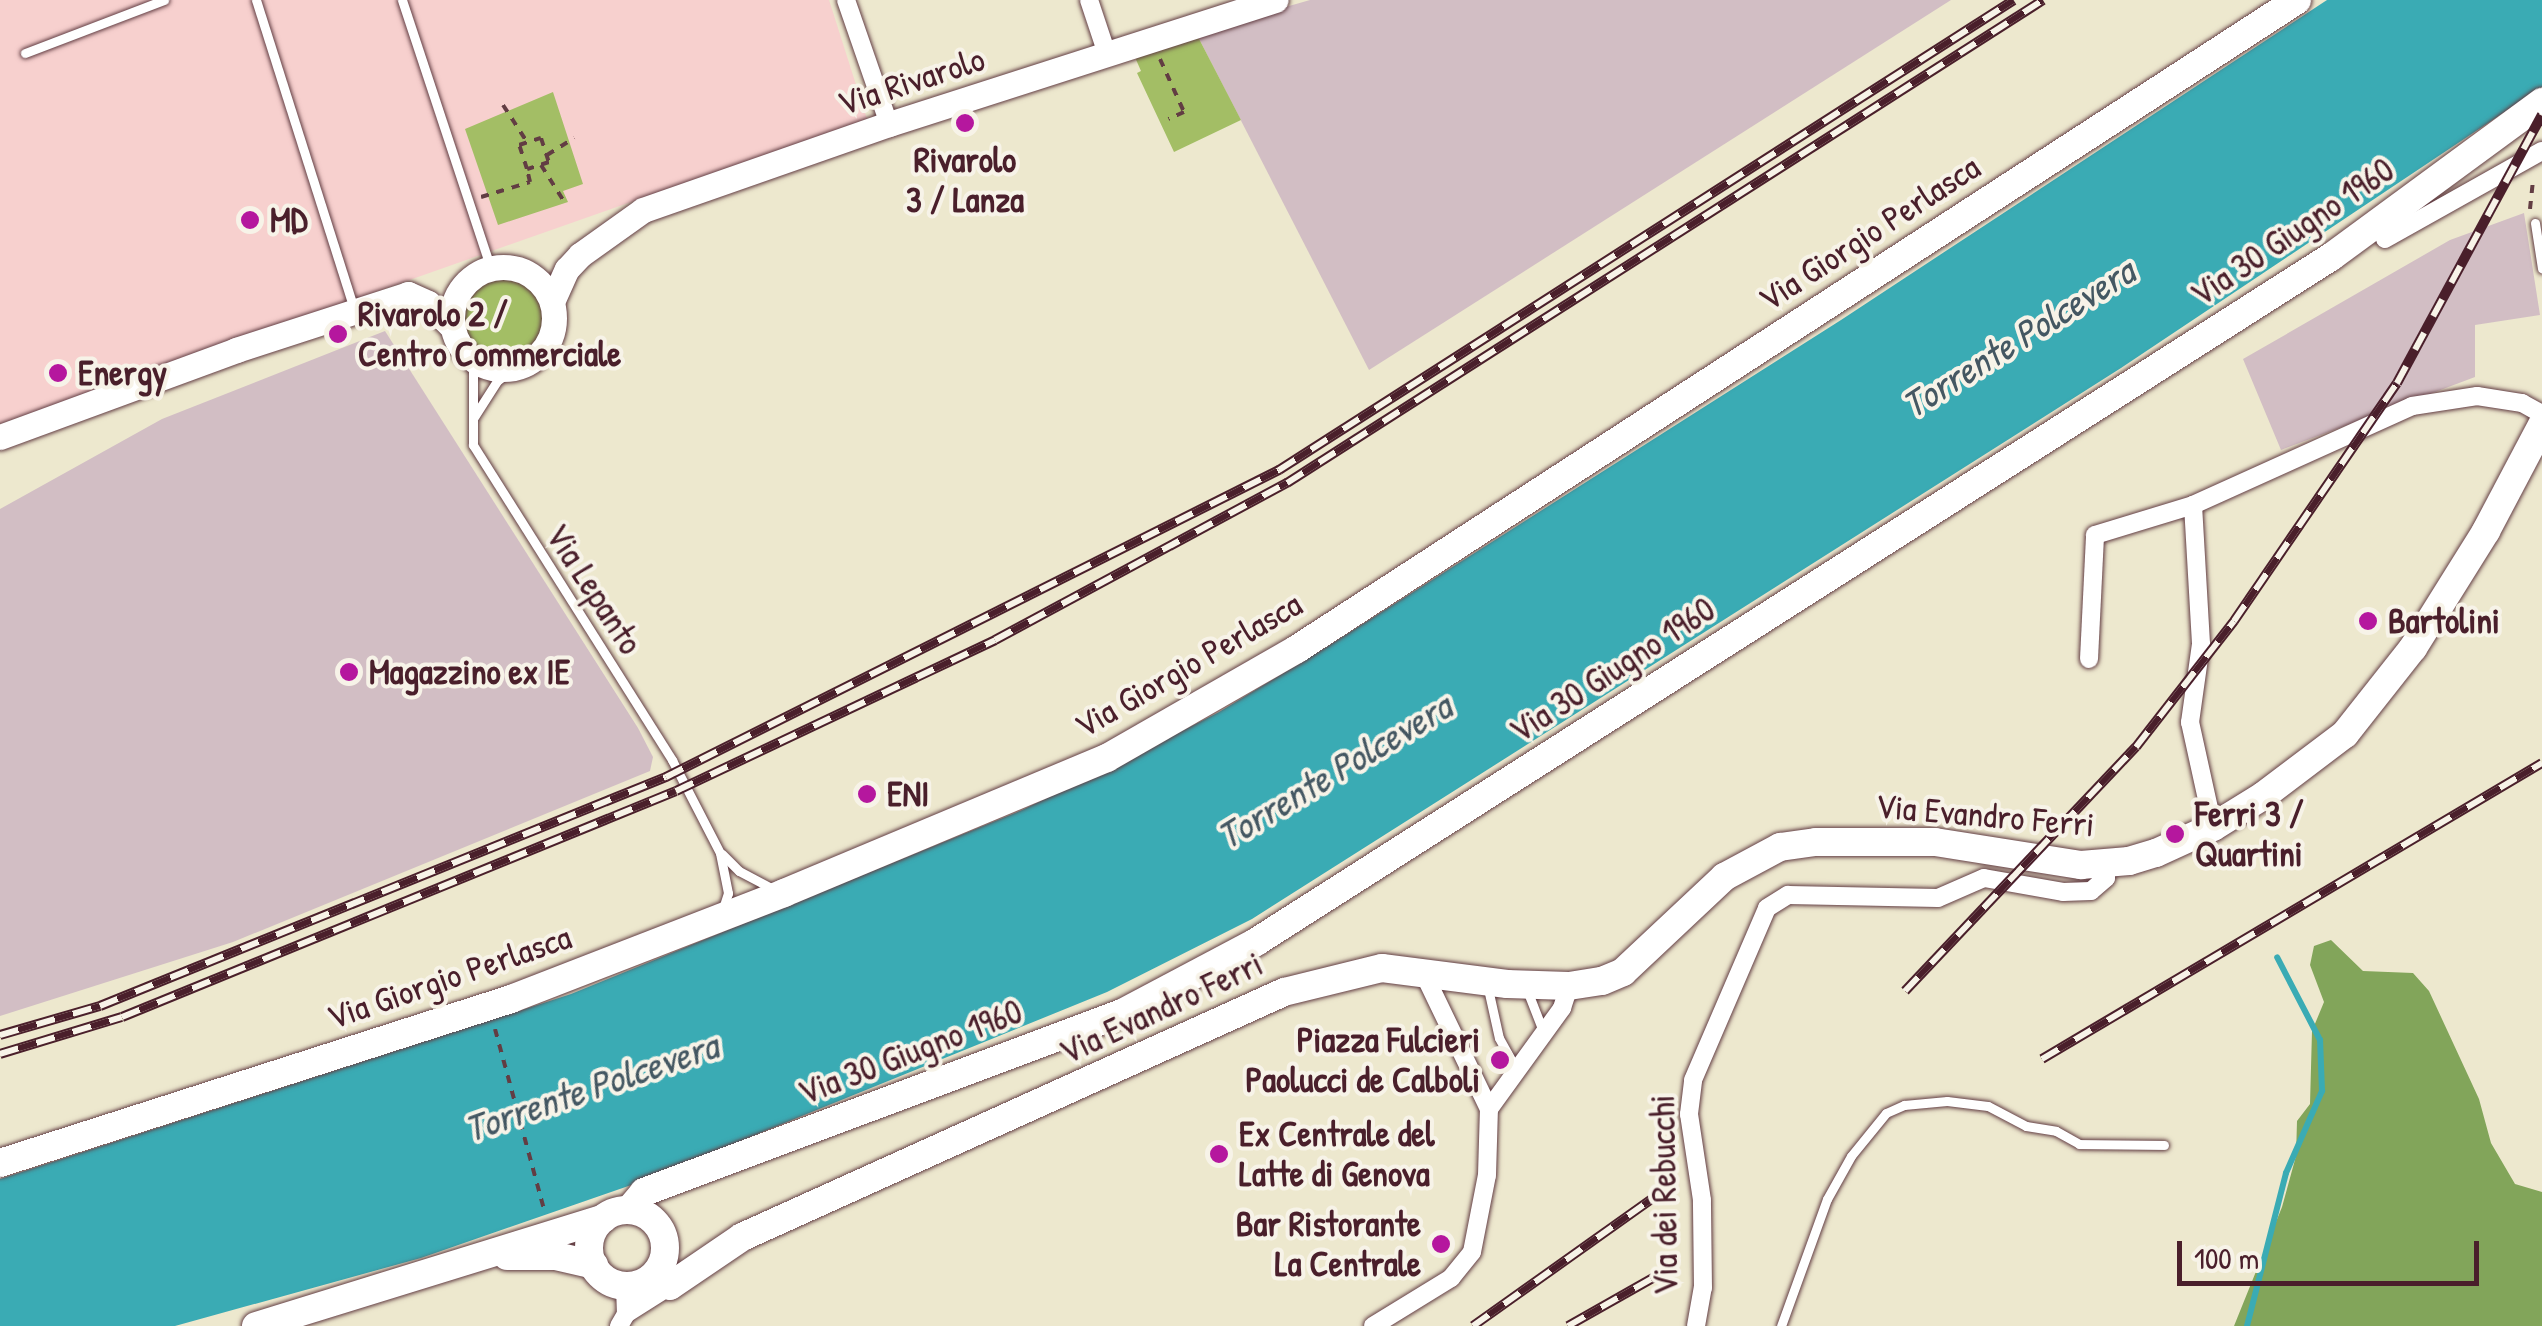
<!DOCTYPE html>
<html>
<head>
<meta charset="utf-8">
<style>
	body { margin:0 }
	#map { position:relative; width:2542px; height:1326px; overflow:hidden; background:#ede8ce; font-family:"Patrick Hand",sans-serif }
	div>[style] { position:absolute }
	.built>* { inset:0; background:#f7d0ce }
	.industrial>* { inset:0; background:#d2bec4 }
	.green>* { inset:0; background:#a3be65 }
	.round { border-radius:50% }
	.forest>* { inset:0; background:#82a55a }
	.water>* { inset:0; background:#3aabb4 }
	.stream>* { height:6px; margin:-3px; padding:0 3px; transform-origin:3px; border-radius:3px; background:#3aabb4 }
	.path>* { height:4px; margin-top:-2px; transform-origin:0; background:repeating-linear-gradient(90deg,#623d43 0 8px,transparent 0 16px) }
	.roads { filter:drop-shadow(0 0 2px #623d43) drop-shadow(0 0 2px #623d43) }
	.lane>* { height:9px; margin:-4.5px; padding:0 4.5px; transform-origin:4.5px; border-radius:4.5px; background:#fff }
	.street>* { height:18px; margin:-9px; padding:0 9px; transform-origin:9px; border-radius:9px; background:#fff }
	.secondary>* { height:25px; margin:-12.5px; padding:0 12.5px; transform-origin:12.5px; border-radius:12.5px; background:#fff }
	.secondary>.ring { margin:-12.5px; padding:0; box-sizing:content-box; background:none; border:25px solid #fff; border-radius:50% }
	.primary>* { height:28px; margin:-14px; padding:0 14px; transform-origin:14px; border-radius:14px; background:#fff }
	.primary>.ring { margin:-14px; padding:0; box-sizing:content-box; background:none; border:28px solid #fff; border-radius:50% }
	.rail>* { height:10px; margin-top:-5px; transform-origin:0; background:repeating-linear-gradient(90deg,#f7f3e8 0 19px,#4a1f2b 0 38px); box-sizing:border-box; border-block:2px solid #4a1f2b }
	.dots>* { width:28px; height:28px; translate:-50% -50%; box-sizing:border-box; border:5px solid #f7f3e8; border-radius:50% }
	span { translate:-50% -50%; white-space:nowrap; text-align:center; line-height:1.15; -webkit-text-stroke:8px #f7f3e8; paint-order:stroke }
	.street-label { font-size:35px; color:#4a1f2b }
	.poi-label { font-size:35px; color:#4a1f2b; font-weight:700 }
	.left { translate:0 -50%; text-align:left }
	.right { translate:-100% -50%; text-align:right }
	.water-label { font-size:38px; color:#445762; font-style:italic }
	.scale { position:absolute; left:2177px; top:1241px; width:302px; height:45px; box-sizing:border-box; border:5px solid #4a1f2b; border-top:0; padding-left:12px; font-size:30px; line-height:35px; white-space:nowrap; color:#4a1f2b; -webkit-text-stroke:8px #f7f3e8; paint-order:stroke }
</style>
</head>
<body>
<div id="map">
	<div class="built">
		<div style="clip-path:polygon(0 0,829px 0,867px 119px,0 424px)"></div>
	</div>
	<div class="industrial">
		<div style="clip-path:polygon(1310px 0,1951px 0,1369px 370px,1196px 33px)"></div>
		<div style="clip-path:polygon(2524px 213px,2540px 315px,2475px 325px,2475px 377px,2281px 450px,2243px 359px,2450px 240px)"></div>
		<div style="clip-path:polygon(385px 331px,638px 728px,653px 757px,650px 771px,233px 942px,0 1016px,0 509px,162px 419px)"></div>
	</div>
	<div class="green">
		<div style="clip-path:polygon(1196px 33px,1241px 120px,1174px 152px,1137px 73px,1141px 71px,1134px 55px)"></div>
		<div style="clip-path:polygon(553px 92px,583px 184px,563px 191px,568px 202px,498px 225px,465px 129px)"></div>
		<div class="round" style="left:458px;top:272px;width:92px;height:92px"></div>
	</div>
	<div class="forest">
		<div style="clip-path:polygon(2331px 940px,2363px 971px,2413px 973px,2429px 991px,2479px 1099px,2491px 1143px,2515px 1184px,2542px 1192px,2542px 1326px,2234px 1326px,2282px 1207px,2296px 1156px,2297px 1121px,2310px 1104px,2312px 1031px,2324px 1002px,2310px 965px,2314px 946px)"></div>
	</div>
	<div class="water">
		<div style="clip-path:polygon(2327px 0,2542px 0,2542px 87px,2121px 368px,1252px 919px,1107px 992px,640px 1182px,421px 1258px,175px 1326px,0 1326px,0 1179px,571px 994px,1022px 810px,1114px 766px,1219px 712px,1325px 648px,1841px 320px)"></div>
	</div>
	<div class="stream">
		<div style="left:2247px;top:1326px;width:158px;rotate:-75.7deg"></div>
		<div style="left:2286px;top:1173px;width:90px;rotate:-66.3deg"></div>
		<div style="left:2322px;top:1091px;width:51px;rotate:-92.2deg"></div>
		<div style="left:2320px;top:1040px;width:93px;rotate:-117.4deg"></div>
	</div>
	<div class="path">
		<div style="left:1160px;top:59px;width:58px;rotate:65.6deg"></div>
		<div style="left:1184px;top:112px;width:17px;rotate:156deg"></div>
		<div style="left:503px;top:105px;width:44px;rotate:57deg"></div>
		<div style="left:541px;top:138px;width:25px;rotate:72deg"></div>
		<div style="left:549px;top:162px;width:23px;rotate:162deg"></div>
		<div style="left:527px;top:169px;width:25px;rotate:-108deg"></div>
		<div style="left:519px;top:145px;width:23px;rotate:-18deg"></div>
		<div style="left:547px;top:155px;width:32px;rotate:-32deg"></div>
		<div style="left:541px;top:165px;width:45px;rotate:57.7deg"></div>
		<div style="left:481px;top:197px;width:51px;rotate:-17deg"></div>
		<div style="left:530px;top:182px;width:13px;rotate:-103deg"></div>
		<div style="left:2530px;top:209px;width:30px;rotate:-84deg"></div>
		<div style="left:495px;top:1029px;width:191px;rotate:74.8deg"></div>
	</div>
	<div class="roads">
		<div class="lane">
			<div style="left:256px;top:0;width:324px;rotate:72.4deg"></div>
			<div style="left:402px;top:0;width:283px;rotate:71.7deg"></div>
			<div style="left:25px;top:53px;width:149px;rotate:-20.9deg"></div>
			<div style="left:2535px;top:223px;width:46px;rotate:81.2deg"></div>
			<div style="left:473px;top:360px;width:85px;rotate:90deg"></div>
			<div style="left:473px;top:445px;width:373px;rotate:57.7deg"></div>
			<div style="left:672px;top:760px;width:105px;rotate:62.7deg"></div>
			<div style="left:720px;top:853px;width:41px;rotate:78.7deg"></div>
			<div style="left:728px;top:893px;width:19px;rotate:108deg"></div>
			<div style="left:474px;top:417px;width:43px;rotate:-57.4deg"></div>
			<div style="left:497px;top:381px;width:20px;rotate:-37deg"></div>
			<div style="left:722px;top:854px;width:24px;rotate:45deg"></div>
			<div style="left:739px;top:871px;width:41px;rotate:27.8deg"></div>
			<div style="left:1487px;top:984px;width:55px;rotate:77.5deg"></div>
			<div style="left:1499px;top:1038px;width:38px;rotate:61deg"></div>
			<div style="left:1527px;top:990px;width:44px;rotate:68.7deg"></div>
			<div style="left:1781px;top:1326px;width:135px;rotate:-70.1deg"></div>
			<div style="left:1827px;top:1199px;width:49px;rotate:-60.8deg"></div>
			<div style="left:1851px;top:1156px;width:55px;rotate:-50.9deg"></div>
			<div style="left:1886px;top:1113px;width:20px;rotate:-24deg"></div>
			<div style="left:1904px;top:1105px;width:43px;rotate:-5.3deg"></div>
			<div style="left:1947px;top:1101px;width:41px;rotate:7deg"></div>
			<div style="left:1988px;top:1106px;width:43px;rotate:27.8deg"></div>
			<div style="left:2026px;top:1126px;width:30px;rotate:9deg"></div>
			<div style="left:2056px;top:1131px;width:26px;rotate:29deg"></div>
			<div style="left:2079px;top:1144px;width:85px;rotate:0.7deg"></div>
		</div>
		<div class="street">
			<div style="left:846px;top:0;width:131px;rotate:70.9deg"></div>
			<div style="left:1089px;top:0;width:57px;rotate:71.6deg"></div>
			<div style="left:2385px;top:239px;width:180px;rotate:-29.3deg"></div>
			<div style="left:2193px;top:505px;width:139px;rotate:86.7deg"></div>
			<div style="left:2201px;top:644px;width:79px;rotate:98deg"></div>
			<div style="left:2190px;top:722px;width:107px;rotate:77.6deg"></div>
			<div style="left:2089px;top:659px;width:124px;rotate:-87.2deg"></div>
			<div style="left:2095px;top:535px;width:102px;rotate:-17deg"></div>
			<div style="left:2193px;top:505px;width:240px;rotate:-24.3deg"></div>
			<div style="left:2412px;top:406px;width:66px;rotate:-8.7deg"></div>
			<div style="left:2477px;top:396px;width:46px;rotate:8.8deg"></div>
			<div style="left:2522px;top:403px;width:23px;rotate:29deg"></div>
			<div style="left:1489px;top:1109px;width:125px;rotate:-54.1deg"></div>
			<div style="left:1562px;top:1008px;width:23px;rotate:-72deg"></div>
			<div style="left:625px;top:1286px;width:28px;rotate:88deg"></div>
			<div style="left:619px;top:1326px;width:14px;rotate:-60deg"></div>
			<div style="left:626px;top:1314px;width:52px;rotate:-32.5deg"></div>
			<div style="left:1373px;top:1326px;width:92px;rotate:-31.6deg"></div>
			<div style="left:1451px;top:1278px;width:33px;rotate:-51deg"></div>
			<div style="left:1472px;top:1252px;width:78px;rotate:-79deg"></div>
			<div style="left:1487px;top:1175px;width:66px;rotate:-88.3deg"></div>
			<div style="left:1489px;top:1109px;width:154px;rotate:-115.7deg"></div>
			<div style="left:1696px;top:1326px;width:39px;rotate:-80deg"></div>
			<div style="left:1703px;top:1288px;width:88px;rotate:-90.7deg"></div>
			<div style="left:1702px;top:1200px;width:87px;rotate:-98.6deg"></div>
			<div style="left:1689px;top:1114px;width:34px;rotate:-83deg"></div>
			<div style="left:1693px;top:1080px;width:187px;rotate:-66.7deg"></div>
			<div style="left:1767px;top:908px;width:25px;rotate:-32deg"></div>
			<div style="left:1788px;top:895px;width:150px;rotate:1.1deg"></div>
			<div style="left:1938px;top:898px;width:50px;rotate:-23.5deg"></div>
			<div style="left:1984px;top:878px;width:80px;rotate:10deg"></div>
			<div style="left:2063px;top:892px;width:28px;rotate:-2deg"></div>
			<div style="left:2091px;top:891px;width:20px;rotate:-41deg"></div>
			<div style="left:2106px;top:878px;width:15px;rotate:-90deg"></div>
		</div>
		<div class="secondary">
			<div class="ring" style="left:452px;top:267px;width:77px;height:77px"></div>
			<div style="left:552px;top:302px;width:36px;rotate:-66deg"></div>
			<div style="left:567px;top:269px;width:19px;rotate:-47deg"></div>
			<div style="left:580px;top:255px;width:77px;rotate:-35.5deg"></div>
			<div style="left:643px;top:210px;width:261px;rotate:-19.3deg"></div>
			<div style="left:889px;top:124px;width:406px;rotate:-17.8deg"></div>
			<div style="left:0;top:437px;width:252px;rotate:-20.2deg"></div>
			<div style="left:236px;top:350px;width:181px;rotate:-18deg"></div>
			<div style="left:408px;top:294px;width:22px;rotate:24deg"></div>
			<div style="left:428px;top:303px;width:35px;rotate:45deg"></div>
		</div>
		<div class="primary">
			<div style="left:0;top:1163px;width:537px;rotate:-17.79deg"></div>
			<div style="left:511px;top:999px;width:293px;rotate:-21.2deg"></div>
			<div style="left:784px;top:893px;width:350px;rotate:-22.7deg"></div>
			<div style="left:1107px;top:758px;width:219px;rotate:-29.8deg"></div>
			<div style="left:1297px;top:649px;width:1192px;rotate:-32.98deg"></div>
			<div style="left:629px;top:1210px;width:23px;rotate:-50deg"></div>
			<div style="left:644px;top:1192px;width:510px;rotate:-20.53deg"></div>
			<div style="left:1122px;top:1013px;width:152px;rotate:-27.9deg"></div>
			<div style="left:1256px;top:942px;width:1275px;rotate:-32.51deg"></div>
			<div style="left:2331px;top:257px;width:262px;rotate:-36.3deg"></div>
			<div class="ring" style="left:589px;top:1210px;width:48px;height:48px"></div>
			<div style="left:507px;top:1256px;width:49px"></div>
			<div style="left:556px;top:1256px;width:39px;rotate:13deg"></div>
			<div style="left:650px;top:1279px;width:21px;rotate:19deg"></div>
			<div style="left:670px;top:1286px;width:87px;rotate:-34.2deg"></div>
			<div style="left:742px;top:1237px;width:595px;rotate:-24.32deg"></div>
			<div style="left:1284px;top:992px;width:101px;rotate:-13.8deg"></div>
			<div style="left:1382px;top:968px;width:126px;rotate:7.3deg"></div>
			<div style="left:1507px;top:984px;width:62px;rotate:1.8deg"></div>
			<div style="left:1569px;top:986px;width:33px;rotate:-9deg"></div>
			<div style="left:1602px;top:981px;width:23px;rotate:-23deg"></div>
			<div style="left:1623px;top:972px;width:139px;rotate:-43.2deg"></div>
			<div style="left:1724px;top:877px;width:64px;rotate:-28.2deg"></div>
			<div style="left:1780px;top:847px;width:36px;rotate:-8deg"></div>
			<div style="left:1816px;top:842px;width:119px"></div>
			<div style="left:1935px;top:842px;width:148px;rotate:9deg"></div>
			<div style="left:2081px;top:865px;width:48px;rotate:-4.8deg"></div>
			<div style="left:2129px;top:861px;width:28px;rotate:-17deg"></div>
			<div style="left:2156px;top:853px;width:63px;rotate:-24.5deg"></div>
			<div style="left:2213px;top:827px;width:59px;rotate:-31.8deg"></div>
			<div style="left:2263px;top:796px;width:103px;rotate:-37.1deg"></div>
			<div style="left:2345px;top:734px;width:110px;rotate:-51.7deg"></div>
			<div style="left:2413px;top:648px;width:138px;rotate:-58deg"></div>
			<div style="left:2486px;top:531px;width:120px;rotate:-62.2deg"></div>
			<div style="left:256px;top:1326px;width:364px;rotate:-17.2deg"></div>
		</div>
	</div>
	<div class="rail">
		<div style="left:1905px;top:991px;width:336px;rotate:-46.6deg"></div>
		<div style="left:2136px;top:747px;width:160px;rotate:-52.1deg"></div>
		<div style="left:2234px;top:621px;width:288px;rotate:-55.6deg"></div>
		<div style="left:2397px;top:383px;width:305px;rotate:-61.6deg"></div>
		<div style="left:0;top:1035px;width:104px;rotate:-16.2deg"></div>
		<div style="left:100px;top:1006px;width:611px;rotate:-22.03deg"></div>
		<div style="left:666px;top:777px;width:686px;rotate:-26.6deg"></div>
		<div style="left:1279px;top:470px;width:872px;rotate:-32.6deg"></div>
		<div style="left:0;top:1054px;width:127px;rotate:-16.9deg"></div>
		<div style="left:122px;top:1017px;width:598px;rotate:-22.19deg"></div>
		<div style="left:676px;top:791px;width:353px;rotate:-25.3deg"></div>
		<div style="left:995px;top:640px;width:332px;rotate:-28.3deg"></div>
		<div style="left:1287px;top:483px;width:897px;rotate:-32.57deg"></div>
		<div style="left:2042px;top:1059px;width:581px;rotate:-30.63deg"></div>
		<div style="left:1473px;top:1326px;width:233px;rotate:-35.4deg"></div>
		<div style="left:1568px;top:1326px;width:114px;rotate:-29.5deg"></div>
	</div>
	<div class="dots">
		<div style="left:965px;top:123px;background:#b5179e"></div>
		<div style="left:250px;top:220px;background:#b5179e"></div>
		<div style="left:338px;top:334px;background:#b5179e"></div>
		<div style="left:58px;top:373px;background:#b5179e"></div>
		<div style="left:2368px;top:621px;background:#b5179e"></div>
		<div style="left:349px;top:672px;background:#b5179e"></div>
		<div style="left:867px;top:794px;background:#b5179e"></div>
		<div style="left:2175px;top:834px;background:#b5179e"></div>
		<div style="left:1500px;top:1060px;background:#b5179e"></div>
		<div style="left:1219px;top:1154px;background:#b5179e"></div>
		<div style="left:1441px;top:1244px;background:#b5179e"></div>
	</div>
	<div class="street-label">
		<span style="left:911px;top:81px;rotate:-18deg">Via Rivarolo</span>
		<span style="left:2292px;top:232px;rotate:-34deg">Via 30 Giugno 1960</span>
		<span style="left:1869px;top:233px;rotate:-33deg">Via Giorgio Perlasca</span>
		<span style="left:594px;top:589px;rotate:57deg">Via Lepanto</span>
		<span style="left:1188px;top:665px;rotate:-30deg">Via Giorgio Perlasca</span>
		<span style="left:1612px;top:670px;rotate:-33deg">Via 30 Giugno 1960</span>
		<span style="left:1985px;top:815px;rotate:5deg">Via Evandro Ferri</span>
		<span style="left:449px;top:977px;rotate:-19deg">Via Giorgio Perlasca</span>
		<span style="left:1161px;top:1008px;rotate:-25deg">Via Evandro Ferri</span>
		<span style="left:910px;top:1052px;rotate:-21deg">Via 30 Giugno 1960</span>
		<span style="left:1664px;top:1195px;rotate:-91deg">Via dei Rebucchi</span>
	</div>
	<div class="poi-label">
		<span style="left:965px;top:180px">Rivarolo<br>3 / Lanza</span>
		<span class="left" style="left:270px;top:220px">MD</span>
		<span class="left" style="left:358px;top:334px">Rivarolo 2 /<br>Centro Commerciale</span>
		<span class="left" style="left:78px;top:373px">Energy</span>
		<span class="left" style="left:2388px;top:621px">Bartolini</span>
		<span class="left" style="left:369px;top:672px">Magazzino ex IE</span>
		<span class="left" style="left:887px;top:794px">ENI</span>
		<span class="left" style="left:2195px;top:834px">Ferri 3 /<br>Quartini</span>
		<span class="right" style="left:1480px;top:1060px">Piazza Fulcieri<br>Paolucci de Calboli</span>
		<span class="left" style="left:1239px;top:1154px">Ex Centrale del<br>Latte di Genova</span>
		<span class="right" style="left:1421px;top:1244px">Bar Ristorante<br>La Centrale</span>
	</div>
	<div class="water-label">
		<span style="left:2018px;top:338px;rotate:-32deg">Torrente Polcevera</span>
		<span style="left:1334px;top:771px;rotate:-31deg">Torrente Polcevera</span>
		<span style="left:591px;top:1087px;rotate:-19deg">Torrente Polcevera</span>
	</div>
	<div class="scale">100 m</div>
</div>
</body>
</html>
